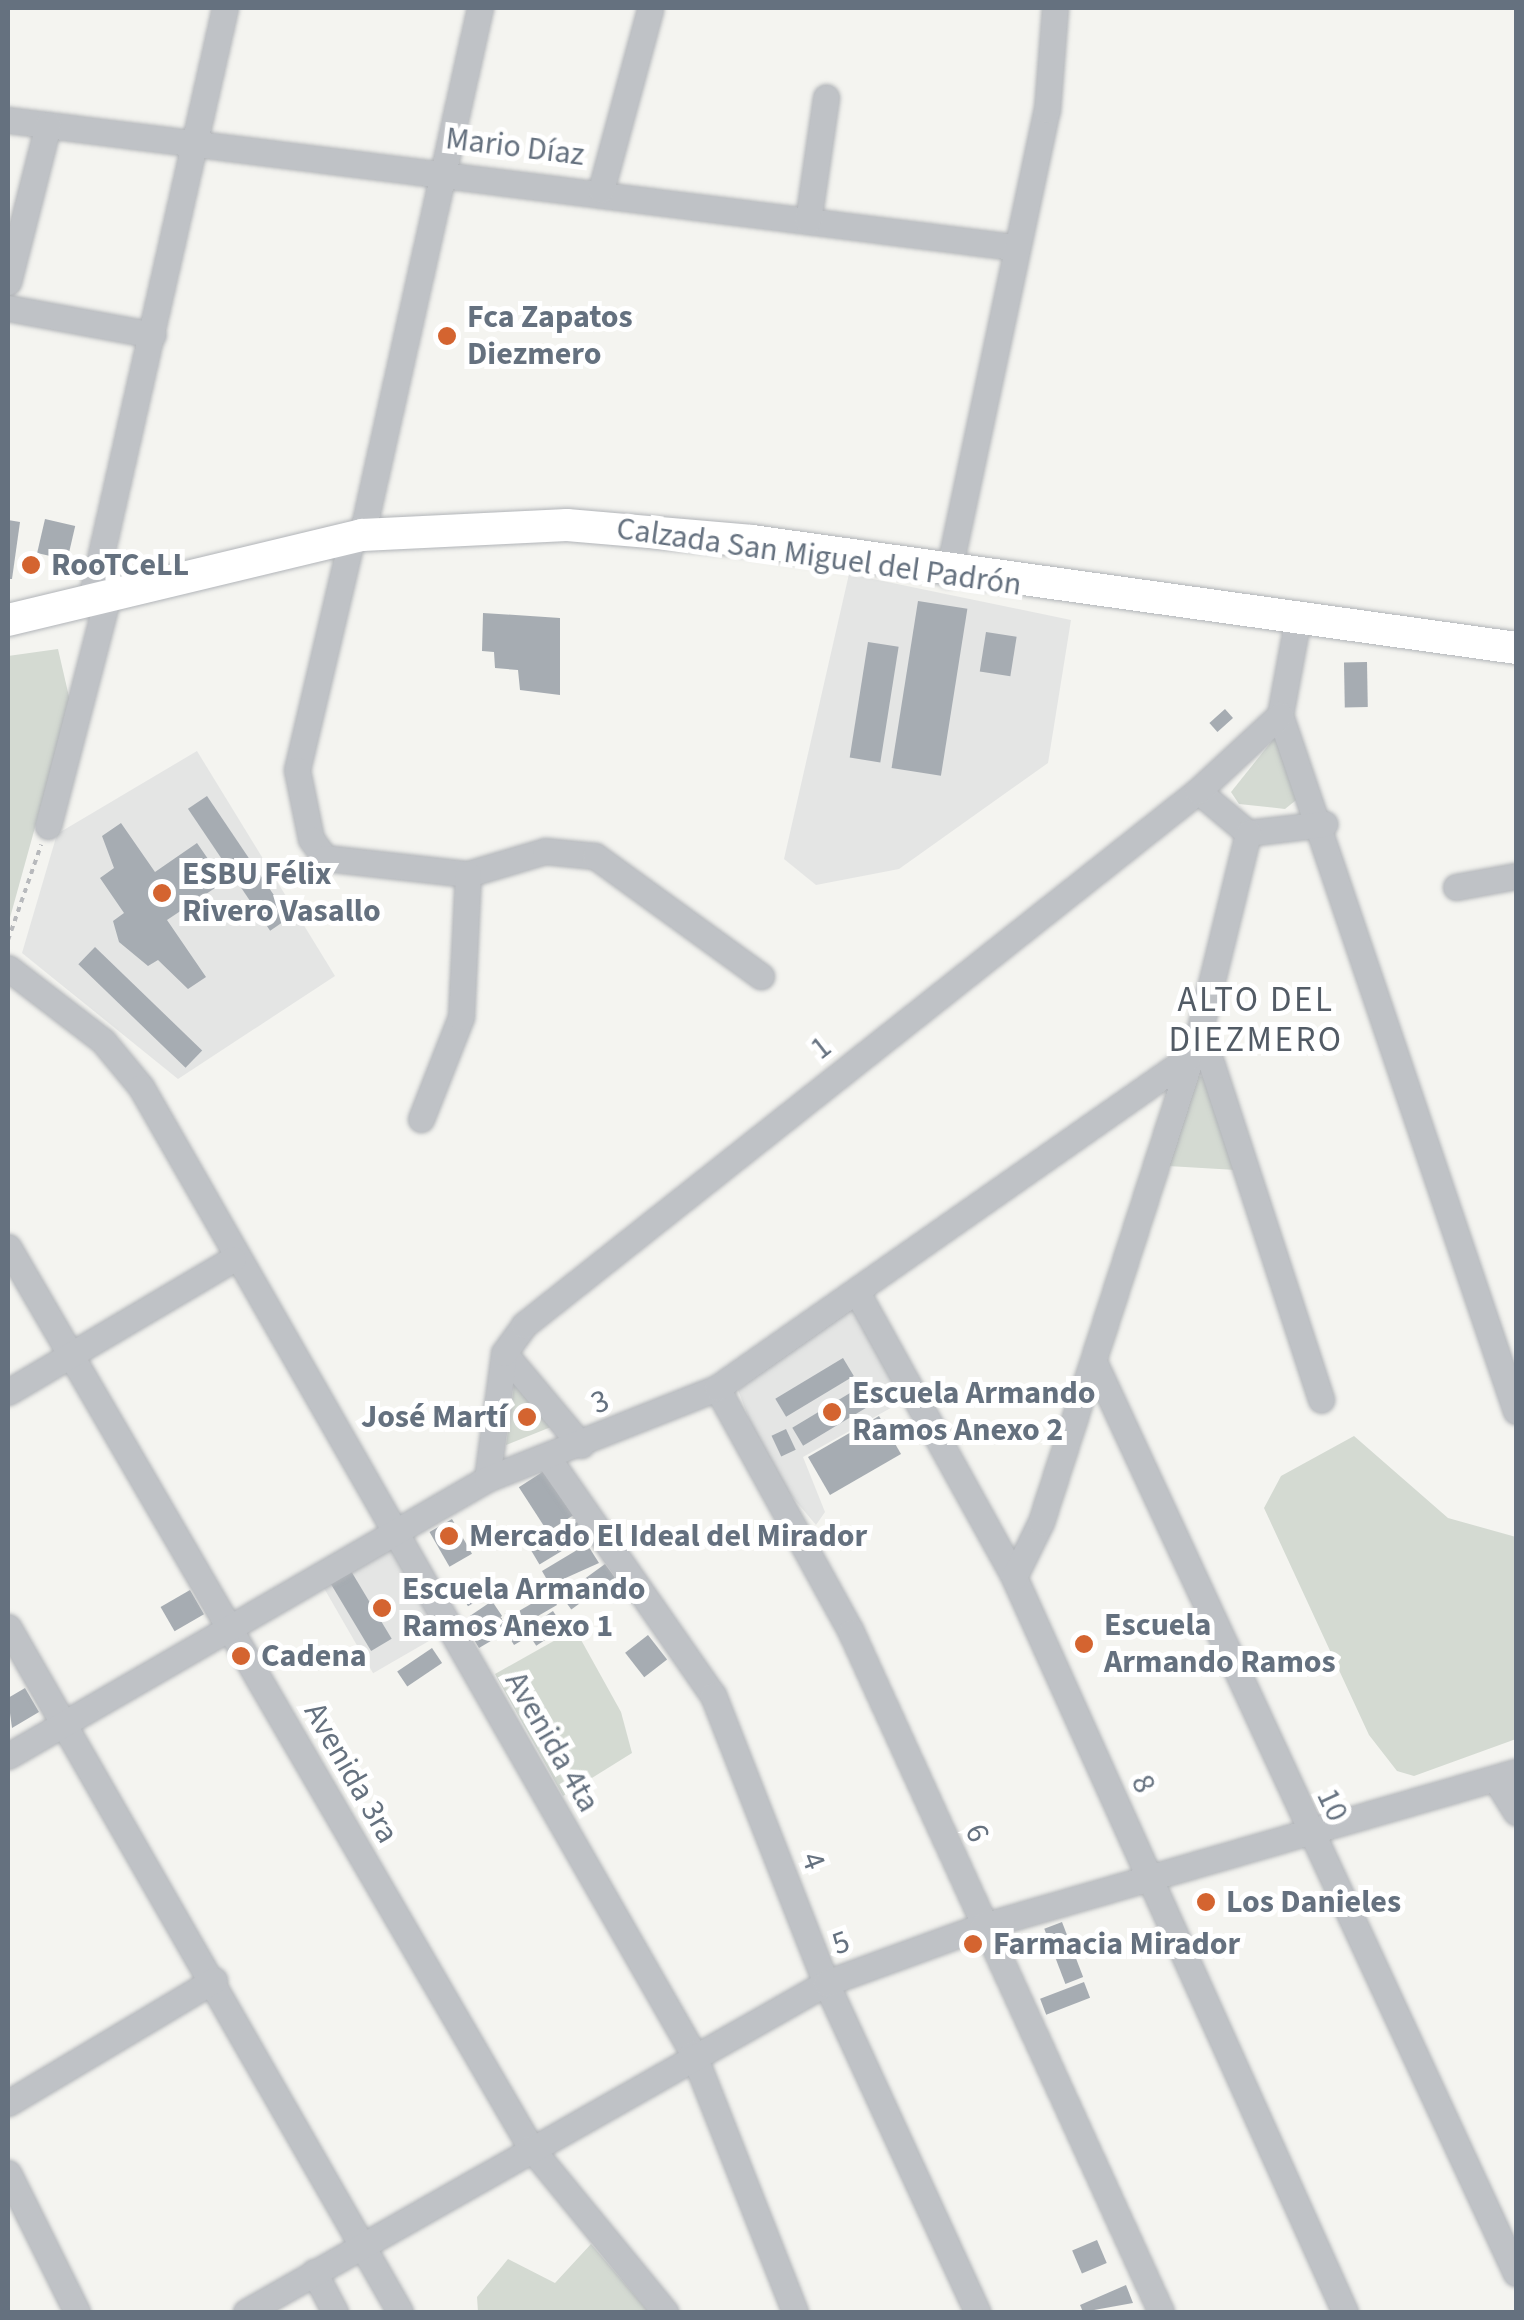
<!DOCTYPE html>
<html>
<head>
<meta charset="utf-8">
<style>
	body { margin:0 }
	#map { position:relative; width:1524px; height:2320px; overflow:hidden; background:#f4f4f0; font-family:"Source Sans 3",sans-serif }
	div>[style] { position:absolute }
	.built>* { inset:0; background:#e4e5e4; transform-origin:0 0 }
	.green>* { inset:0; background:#d4dad2 }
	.building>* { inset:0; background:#a6acb2; transform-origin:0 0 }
	.path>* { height:4px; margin-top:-2px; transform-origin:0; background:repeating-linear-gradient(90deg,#b7b9bc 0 5px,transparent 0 10px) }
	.roads { filter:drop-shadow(0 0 2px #b1b4b8) drop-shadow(0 0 2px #b1b4b8) }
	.minor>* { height:25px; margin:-12.5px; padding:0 12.5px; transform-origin:12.5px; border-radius:12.5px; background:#bfc2c6 }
	.major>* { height:32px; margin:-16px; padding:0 16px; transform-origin:16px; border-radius:16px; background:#fff }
	.dots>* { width:28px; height:28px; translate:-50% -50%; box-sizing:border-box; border:5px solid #fff; border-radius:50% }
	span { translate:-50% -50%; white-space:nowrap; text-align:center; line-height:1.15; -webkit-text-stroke:10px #fff; paint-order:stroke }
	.street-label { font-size:32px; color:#65717f }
	.poi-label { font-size:32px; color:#65717f; font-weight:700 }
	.left { translate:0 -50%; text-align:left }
	.right { translate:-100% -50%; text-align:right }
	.neighbourhood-label { font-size:35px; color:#525b65; letter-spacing:2.5px }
	.frame { position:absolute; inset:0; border:10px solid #65717f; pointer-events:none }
</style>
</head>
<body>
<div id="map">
	<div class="built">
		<div style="clip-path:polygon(849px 574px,1071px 620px,1048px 763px,899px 869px,816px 885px,784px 859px)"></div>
		<div style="clip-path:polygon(197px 751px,335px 976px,178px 1079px,22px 953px,57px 834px)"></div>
		<div style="clip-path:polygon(854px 1304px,905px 1400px,803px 1457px,825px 1512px,816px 1525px,768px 1468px,738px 1390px)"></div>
		<div style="left:388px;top:1541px;width:107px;height:79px;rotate:60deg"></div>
	</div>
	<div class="green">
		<div style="clip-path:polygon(58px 649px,70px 701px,8px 925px,8px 656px)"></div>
		<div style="clip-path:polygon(1275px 737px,1300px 797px,1285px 809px,1239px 804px,1231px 792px)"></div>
		<div style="clip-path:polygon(1190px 1076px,1208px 1077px,1236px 1170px,1168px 1166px)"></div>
		<div style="clip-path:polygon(515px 1378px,556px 1425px,506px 1445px)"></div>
		<div style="clip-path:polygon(1354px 1436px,1448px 1518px,1516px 1537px,1516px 1739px,1414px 1776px,1397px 1771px,1369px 1735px,1264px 1508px,1281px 1476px)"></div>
		<div style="clip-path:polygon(575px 1629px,621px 1712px,632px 1753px,563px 1796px,495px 1674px)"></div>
		<div style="clip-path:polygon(591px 2244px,649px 2312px,478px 2312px,477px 2297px,508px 2259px,555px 2283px)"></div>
	</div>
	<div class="building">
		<div style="left:45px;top:519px;width:31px;height:35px;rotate:13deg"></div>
		<div style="clip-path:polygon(8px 520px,20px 522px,12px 579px,8px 579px)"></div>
		<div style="left:918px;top:601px;width:50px;height:169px;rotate:9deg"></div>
		<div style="clip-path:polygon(483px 613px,560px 618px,560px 695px,520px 690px,518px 670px,495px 668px,494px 652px,482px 651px)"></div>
		<div style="left:986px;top:632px;width:31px;height:40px;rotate:9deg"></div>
		<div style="left:868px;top:642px;width:31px;height:117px;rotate:9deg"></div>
		<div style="left:1367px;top:662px;width:45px;height:23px;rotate:89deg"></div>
		<div style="left:1225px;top:709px;width:12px;height:21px;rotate:48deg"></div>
		<div style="left:207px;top:796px;width:147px;height:23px;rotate:56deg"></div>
		<div style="clip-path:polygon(121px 823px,155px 872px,197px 843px,224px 882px,167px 920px,206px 977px,188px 989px,158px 960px,148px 966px,119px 942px,113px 921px,124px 913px,100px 878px,114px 868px,102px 836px)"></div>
		<div style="left:95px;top:947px;width:149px;height:24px;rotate:44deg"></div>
		<div style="left:843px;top:1358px;width:21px;height:79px;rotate:59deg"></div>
		<div style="left:860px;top:1387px;width:21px;height:79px;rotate:59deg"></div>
		<div style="left:879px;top:1416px;width:44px;height:82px;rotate:60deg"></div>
		<div style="left:786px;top:1429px;width:23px;height:16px;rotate:65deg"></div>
		<div style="left:544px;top:1471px;width:53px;height:30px;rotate:57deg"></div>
		<div style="left:452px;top:1519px;width:40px;height:26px;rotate:60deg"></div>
		<div style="left:577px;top:1522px;width:17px;height:54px;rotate:59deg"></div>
		<div style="clip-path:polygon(587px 1544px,599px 1563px,550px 1585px,542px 1571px)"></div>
		<div style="left:605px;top:1564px;width:17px;height:54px;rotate:54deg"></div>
		<div style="left:351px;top:1571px;width:79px;height:24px;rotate:59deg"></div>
		<div style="left:537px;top:1578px;width:13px;height:23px;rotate:61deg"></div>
		<div style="left:470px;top:1581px;width:21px;height:14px;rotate:61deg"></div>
		<div style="left:190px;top:1590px;width:28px;height:34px;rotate:60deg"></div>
		<div style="left:550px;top:1593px;width:14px;height:42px;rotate:60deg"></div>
		<div style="left:492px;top:1601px;width:18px;height:37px;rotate:56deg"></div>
		<div style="left:553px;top:1611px;width:20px;height:33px;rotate:57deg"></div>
		<div style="clip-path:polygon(503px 1620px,526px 1638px,514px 1645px,506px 1632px,479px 1648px,473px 1638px)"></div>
		<div style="left:648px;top:1635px;width:31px;height:29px;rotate:52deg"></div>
		<div style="left:432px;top:1648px;width:18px;height:42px;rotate:56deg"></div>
		<div style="clip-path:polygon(25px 1688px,39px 1712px,12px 1728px,8px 1698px)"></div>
		<div style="left:1062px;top:1922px;width:59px;height:19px;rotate:69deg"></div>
		<div style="left:1084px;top:1982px;width:17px;height:47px;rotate:69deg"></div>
		<div style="left:1097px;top:2240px;width:25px;height:27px;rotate:67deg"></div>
		<div style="clip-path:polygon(1126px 2285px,1133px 2303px,1083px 2312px,1080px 2305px)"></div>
	</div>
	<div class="path">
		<div style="left:8px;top:940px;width:101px;rotate:-70.8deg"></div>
		<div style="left:480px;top:1631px;width:35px;rotate:-31deg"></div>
	</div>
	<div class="roads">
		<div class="minor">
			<div style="left:8px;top:120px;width:1013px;rotate:7.2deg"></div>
			<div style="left:601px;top:190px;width:187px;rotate:-74.8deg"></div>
			<div style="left:808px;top:221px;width:125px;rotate:-81.7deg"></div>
			<div style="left:8px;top:282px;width:162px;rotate:-75.7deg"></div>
			<div style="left:8px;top:308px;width:147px;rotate:10.5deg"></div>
			<div style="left:362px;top:535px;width:540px;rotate:-77.38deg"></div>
			<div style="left:352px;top:537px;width:239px;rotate:103.3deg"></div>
			<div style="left:297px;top:770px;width:70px;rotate:78.5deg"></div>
			<div style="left:311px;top:839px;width:24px;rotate:54deg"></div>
			<div style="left:325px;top:858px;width:144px;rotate:6.4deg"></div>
			<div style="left:468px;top:874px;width:80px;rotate:-16.6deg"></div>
			<div style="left:545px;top:851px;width:50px;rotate:5.7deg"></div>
			<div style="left:595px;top:856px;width:205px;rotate:35.9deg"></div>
			<div style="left:948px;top:574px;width:474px;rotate:-78deg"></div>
			<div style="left:1047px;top:110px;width:102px;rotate:-85.5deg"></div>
			<div style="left:90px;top:603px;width:610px;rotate:-77.22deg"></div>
			<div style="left:1297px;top:623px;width:94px;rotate:100.5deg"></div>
			<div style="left:1280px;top:715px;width:735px;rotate:71.27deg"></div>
			<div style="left:1198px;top:791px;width:65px;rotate:40deg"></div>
			<div style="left:1248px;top:833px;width:77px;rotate:-6.8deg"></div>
			<div style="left:48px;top:826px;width:235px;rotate:-75.4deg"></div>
			<div style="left:1456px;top:887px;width:61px;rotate:-10.4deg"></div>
			<div style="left:8px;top:968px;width:120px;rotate:37.5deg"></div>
			<div style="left:103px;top:1041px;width:60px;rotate:50.4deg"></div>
			<div style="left:141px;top:1087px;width:1113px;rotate:60.26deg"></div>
			<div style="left:693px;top:2053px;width:278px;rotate:68.5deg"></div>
			<div style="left:1200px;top:1029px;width:390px;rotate:71.9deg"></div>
			<div style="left:421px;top:1119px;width:110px;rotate:-68.6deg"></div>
			<div style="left:461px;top:1017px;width:143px;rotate:-87.2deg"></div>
			<div style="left:8px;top:1247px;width:1042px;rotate:59.87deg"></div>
			<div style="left:531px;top:2148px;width:212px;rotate:50.7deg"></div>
			<div style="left:858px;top:1294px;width:323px;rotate:61.1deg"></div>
			<div style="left:1014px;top:1577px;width:806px;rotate:65.76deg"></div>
			<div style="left:504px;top:1353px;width:120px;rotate:50.1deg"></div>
			<div style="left:1094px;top:1362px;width:1004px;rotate:65.15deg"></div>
			<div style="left:717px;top:1388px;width:278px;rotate:61.2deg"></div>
			<div style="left:851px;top:1632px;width:747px;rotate:65.49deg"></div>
			<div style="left:8px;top:1392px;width:261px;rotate:-30.6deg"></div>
			<div style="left:548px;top:1458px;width:289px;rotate:55.2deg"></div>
			<div style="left:713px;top:1695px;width:309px;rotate:68.6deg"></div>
			<div style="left:826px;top:1983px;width:362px;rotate:65.3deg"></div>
			<div style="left:487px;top:1479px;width:127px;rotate:-82.3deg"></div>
			<div style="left:504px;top:1353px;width:34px;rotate:-54deg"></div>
			<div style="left:524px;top:1325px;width:860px;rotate:-38.39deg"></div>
			<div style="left:1198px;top:791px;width:112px;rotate:-42.8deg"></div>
			<div style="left:1014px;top:1577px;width:61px;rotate:-63.9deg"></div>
			<div style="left:1041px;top:1522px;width:518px;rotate:-72.12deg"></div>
			<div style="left:1200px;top:1029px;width:202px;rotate:-76.2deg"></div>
			<div style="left:8px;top:1627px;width:789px;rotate:60.22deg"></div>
			<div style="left:8px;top:1756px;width:553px;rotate:-30.04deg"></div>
			<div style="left:487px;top:1479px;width:247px;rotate:-21.6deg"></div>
			<div style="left:717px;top:1388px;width:574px;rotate:-34.99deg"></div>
			<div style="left:1496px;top:1780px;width:38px;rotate:58deg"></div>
			<div style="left:8px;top:2103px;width:240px;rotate:-30.8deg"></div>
			<div style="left:8px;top:2173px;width:155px;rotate:63.6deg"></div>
			<div style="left:314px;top:2272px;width:45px;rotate:62.3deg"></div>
			<div style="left:246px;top:2312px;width:667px;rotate:-29.56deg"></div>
			<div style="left:826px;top:1983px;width:167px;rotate:-20deg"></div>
			<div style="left:983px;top:1926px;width:555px;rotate:-16.12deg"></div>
		</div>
		<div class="major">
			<div style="left:8px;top:620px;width:364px;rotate:-13.5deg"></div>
			<div style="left:362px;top:535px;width:205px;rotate:-2.8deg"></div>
			<div style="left:567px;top:525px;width:186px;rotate:4.9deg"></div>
			<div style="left:752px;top:541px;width:771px;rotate:7.97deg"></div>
		</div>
	</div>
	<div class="dots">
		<div style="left:447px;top:336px;background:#d46430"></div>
		<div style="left:31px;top:565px;background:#d46430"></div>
		<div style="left:162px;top:893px;background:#d46430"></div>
		<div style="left:832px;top:1412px;background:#d46430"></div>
		<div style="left:527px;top:1417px;background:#d46430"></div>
		<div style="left:449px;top:1536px;background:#d46430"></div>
		<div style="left:382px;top:1608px;background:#d46430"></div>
		<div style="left:1084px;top:1644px;background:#d46430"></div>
		<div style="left:241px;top:1656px;background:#d46430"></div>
		<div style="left:1206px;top:1902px;background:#d46430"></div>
		<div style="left:973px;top:1944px;background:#d46430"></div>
	</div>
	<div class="street-label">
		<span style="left:515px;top:147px;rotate:7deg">Mario Díaz</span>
		<span style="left:819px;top:557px;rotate:8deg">Calzada San Miguel del Padrón</span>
		<span style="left:821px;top:1048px;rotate:-38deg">1</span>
		<span style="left:600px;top:1402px;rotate:-23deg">3</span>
		<span style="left:552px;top:1742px;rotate:60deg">Avenida 4ta</span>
		<span style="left:351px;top:1773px;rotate:60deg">Avenida 3ra</span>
		<span style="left:1143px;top:1784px;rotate:66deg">8</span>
		<span style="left:1332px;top:1805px;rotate:65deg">10</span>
		<span style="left:977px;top:1833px;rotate:66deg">6</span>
		<span style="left:813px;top:1861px;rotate:69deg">4</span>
		<span style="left:841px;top:1943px;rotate:-20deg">5</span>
	</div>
	<div class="poi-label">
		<span class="left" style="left:467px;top:336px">Fca Zapatos<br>Diezmero</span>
		<span class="left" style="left:51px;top:565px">RooTCeLL</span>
		<span class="left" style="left:182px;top:893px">ESBU Félix<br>Rivero Vasallo</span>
		<span class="left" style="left:852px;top:1412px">Escuela Armando<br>Ramos Anexo 2</span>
		<span class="right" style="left:507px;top:1417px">José Martí</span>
		<span class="left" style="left:469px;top:1536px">Mercado El Ideal del Mirador</span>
		<span class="left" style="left:402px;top:1608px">Escuela Armando<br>Ramos Anexo 1</span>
		<span class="left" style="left:1104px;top:1644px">Escuela<br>Armando Ramos</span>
		<span class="left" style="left:261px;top:1656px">Cadena</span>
		<span class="left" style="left:1226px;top:1902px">Los Danieles</span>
		<span class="left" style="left:993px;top:1944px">Farmacia Mirador</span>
	</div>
	<div class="neighbourhood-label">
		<span style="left:1256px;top:1020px">ALTO DEL<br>DIEZMERO</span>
	</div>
	<div class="frame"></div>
</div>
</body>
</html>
